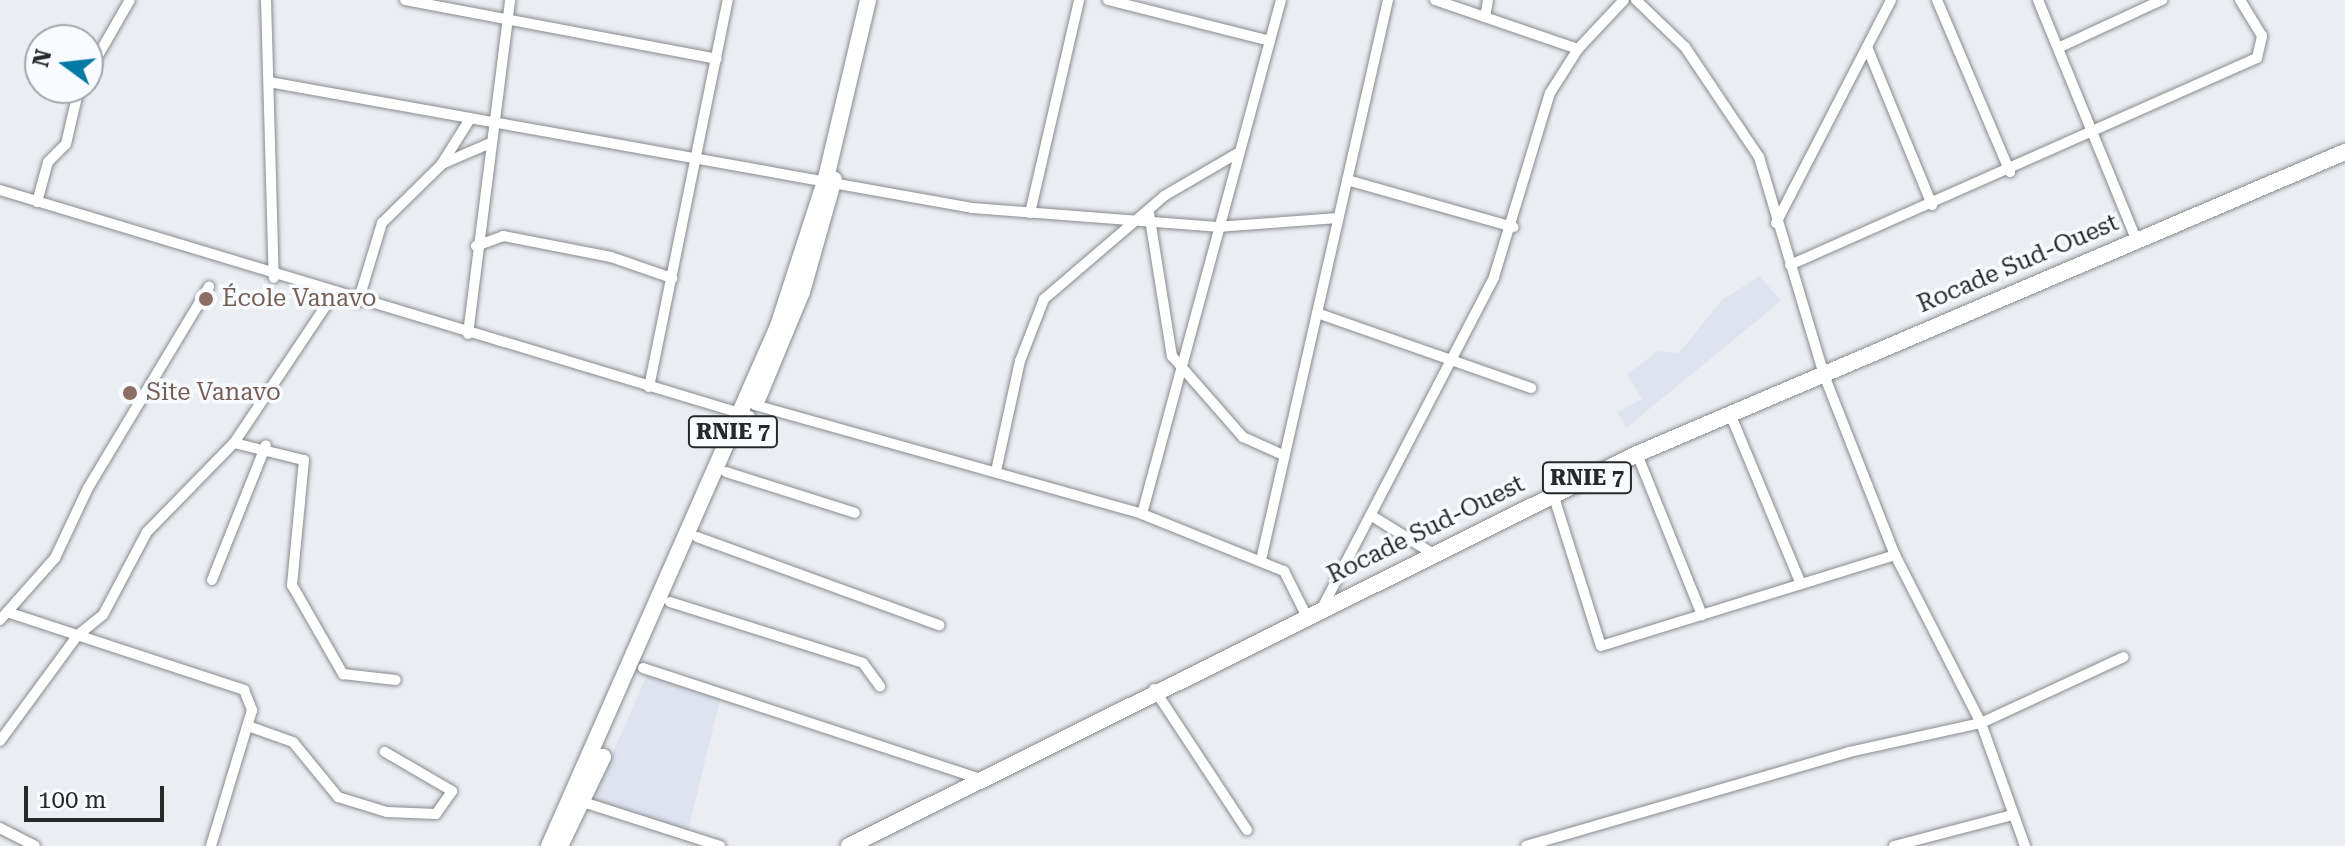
<!DOCTYPE html>
<html>
<head>
<meta charset="utf-8">
<style>
	body { margin:0 }
	#map { position:relative; width:2345px; height:846px; overflow:hidden; background:#ebedf2; font-family:"Roboto Serif",serif }
	div>[style] { position:absolute }
	.built>* { inset:0; background:#dde3ef }
	.roads { filter:drop-shadow(0 0 2px #888a8f) drop-shadow(0 0 2px #888a8f) }
	.street>* { height:10px; margin:-5px; padding:0 5px; transform-origin:5px; border-radius:5px; background:#fff }
	.primary>* { height:16px; margin:-8px; padding:0 8px; transform-origin:8px; border-radius:8px; background:#fff }
	.dots>* { width:22px; height:22px; translate:-50% -50%; box-sizing:border-box; border:4px solid #f8fbff; border-radius:50% }
	span { translate:-50% -50%; white-space:nowrap; text-align:center; line-height:1.15; -webkit-text-stroke:7px #f8fbff; paint-order:stroke }
	.shield-label span { padding:2px 6px; background:#f8fbff; border:2px solid; border-radius:6px; -webkit-text-stroke-width:0 }
	.shield-label { font-size:22px; color:#27282a; font-weight:700 }
	.street-label { font-size:24px; color:#27282a }
	.education-label { font-size:24px; color:#785e54 }
	.left { translate:0 -50%; text-align:left }
	.north { position:absolute; left:24px; top:24px; width:80px; height:80px; box-sizing:border-box; background:#f8fbff; border:2px solid #a4a7aa; border-radius:50%; rotate:285deg; font-size:22px; font-weight:700; line-height:32px; text-align:center; color:#27282a }
	.north::after { content:''; display:block; margin:auto; width:28px; height:36px; background:#017ba3; clip-path:polygon(50% 0,100% 100%,50% 72%,0 100%) }
	.scale { position:absolute; left:24px; top:786px; width:140px; height:36px; box-sizing:border-box; border:4px solid #27282a; border-top:0; padding-left:10px; font-size:24px; line-height:28px; white-space:nowrap; color:#27282a; -webkit-text-stroke:6px #f8fbff; paint-order:stroke }
</style>
</head>
<body>
<div id="map">
	<div class="built">
		<div style="clip-path:polygon(1760px 276px,1781px 301px,1626px 428px,1618px 412px,1642px 399px,1627px 374px,1658px 351px,1679px 353px,1722px 300px)"></div>
		<div style="clip-path:polygon(647px 675px,720px 700px,688px 831px,592px 800px)"></div>
	</div>
	<div class="roads">
		<div class="street">
			<div style="left:266px;top:0;width:278px;rotate:88.4deg"></div>
			<div style="left:405px;top:0;width:317px;rotate:10.7deg"></div>
			<div style="left:1108px;top:0;width:167px;rotate:14.2deg"></div>
			<div style="left:1435px;top:0;width:151px;rotate:18.9deg"></div>
			<div style="left:1636px;top:0;width:68px;rotate:43.8deg"></div>
			<div style="left:1685px;top:47px;width:133px;rotate:56.1deg"></div>
			<div style="left:1759px;top:157px;width:227px;rotate:73.4deg"></div>
			<div style="left:1824px;top:375px;width:193px;rotate:68.5deg"></div>
			<div style="left:1895px;top:555px;width:189px;rotate:62.9deg"></div>
			<div style="left:1981px;top:723px;width:131px;rotate:70.3deg"></div>
			<div style="left:1937px;top:0;width:187px;rotate:67deg"></div>
			<div style="left:2038px;top:0;width:258px;rotate:67.7deg"></div>
			<div style="left:1485px;top:17px;width:17px;rotate:-80deg"></div>
			<div style="left:1867px;top:47px;width:171px;rotate:67.6deg"></div>
			<div style="left:2058px;top:48px;width:115px;rotate:-24.8deg"></div>
			<div style="left:88px;top:73px;width:84px;rotate:-60.1deg"></div>
			<div style="left:269px;top:82px;width:714px;rotate:10.16deg"></div>
			<div style="left:972px;top:208px;width:246px;rotate:4.4deg"></div>
			<div style="left:1217px;top:227px;width:121px;rotate:-4.3deg"></div>
			<div style="left:442px;top:164px;width:50px;rotate:-23.5deg"></div>
			<div style="left:1347px;top:180px;width:173px;rotate:15.8deg"></div>
			<div style="left:0;top:190px;width:783px;rotate:16.77deg"></div>
			<div style="left:37px;top:202px;width:41px;rotate:-74.6deg"></div>
			<div style="left:48px;top:162px;width:25px;rotate:-45deg"></div>
			<div style="left:66px;top:144px;width:57px;rotate:-76.9deg"></div>
			<div style="left:1030px;top:213px;width:219px;rotate:-77deg"></div>
			<div style="left:1149px;top:213px;width:145px;rotate:80.9deg"></div>
			<div style="left:1172px;top:356px;width:108px;rotate:48.8deg"></div>
			<div style="left:1243px;top:437px;width:44px;rotate:24.2deg"></div>
			<div style="left:1776px;top:223px;width:251px;rotate:-62.7deg"></div>
			<div style="left:476px;top:246px;width:29px;rotate:-20deg"></div>
			<div style="left:503px;top:236px;width:110px;rotate:11deg"></div>
			<div style="left:611px;top:257px;width:65px;rotate:19deg"></div>
			<div style="left:1790px;top:265px;width:511px;rotate:-23.91deg"></div>
			<div style="left:2257px;top:58px;width:23px;rotate:-77deg"></div>
			<div style="left:2262px;top:36px;width:42px;rotate:-121.4deg"></div>
			<div style="left:358px;top:302px;width:83px;rotate:-73.1deg"></div>
			<div style="left:382px;top:223px;width:83px;rotate:-44.5deg"></div>
			<div style="left:441px;top:165px;width:54px;rotate:-57.8deg"></div>
			<div style="left:1317px;top:313px;width:227px;rotate:19.3deg"></div>
			<div style="left:468px;top:334px;width:337px;rotate:-82.8deg"></div>
			<div style="left:649px;top:387px;width:395px;rotate:-78.5deg"></div>
			<div style="left:755px;top:405px;width:402px;rotate:15.7deg"></div>
			<div style="left:1142px;top:514px;width:153px;rotate:21.9deg"></div>
			<div style="left:1284px;top:571px;width:49px;rotate:63.4deg"></div>
			<div style="left:1731px;top:416px;width:182px;rotate:67.4deg"></div>
			<div style="left:234px;top:443px;width:72px;rotate:13.7deg"></div>
			<div style="left:304px;top:460px;width:126px;rotate:95.5deg"></div>
			<div style="left:292px;top:585px;width:103px;rotate:60.2deg"></div>
			<div style="left:343px;top:674px;width:53px;rotate:6.5deg"></div>
			<div style="left:1637px;top:454px;width:174px;rotate:68deg"></div>
			<div style="left:996px;top:471px;width:113px;rotate:-77.7deg"></div>
			<div style="left:1020px;top:361px;width:66px;rotate:-68.8deg"></div>
			<div style="left:1044px;top:299px;width:158px;rotate:-40.6deg"></div>
			<div style="left:1164px;top:196px;width:86px;rotate:-30.2deg"></div>
			<div style="left:726px;top:472px;width:135px;rotate:17.6deg"></div>
			<div style="left:1553px;top:494px;width:159px;rotate:72.5deg"></div>
			<div style="left:1601px;top:646px;width:308px;rotate:-17.2deg"></div>
			<div style="left:1142px;top:514px;width:532px;rotate:-74.87deg"></div>
			<div style="left:1372px;top:516px;width:70px;rotate:31.7deg"></div>
			<div style="left:697px;top:537px;width:258px;rotate:20deg"></div>
			<div style="left:1261px;top:560px;width:574px;rotate:-77.22deg"></div>
			<div style="left:212px;top:580px;width:145px;rotate:-68.2deg"></div>
			<div style="left:670px;top:602px;width:202px;rotate:17.5deg"></div>
			<div style="left:863px;top:663px;width:29px;rotate:54deg"></div>
			<div style="left:1322px;top:608px;width:373px;rotate:-62.5deg"></div>
			<div style="left:1494px;top:277px;width:192px;rotate:-73.1deg"></div>
			<div style="left:1550px;top:93px;width:52px;rotate:-57.5deg"></div>
			<div style="left:1578px;top:49px;width:67px;rotate:-46.8deg"></div>
			<div style="left:7px;top:612px;width:250px;rotate:18.2deg"></div>
			<div style="left:244px;top:690px;width:22px;rotate:68deg"></div>
			<div style="left:252px;top:710px;width:142px;rotate:106.8deg"></div>
			<div style="left:0;top:620px;width:83px;rotate:-48.4deg"></div>
			<div style="left:55px;top:558px;width:77px;rotate:-64.8deg"></div>
			<div style="left:88px;top:488px;width:235px;rotate:-59deg"></div>
			<div style="left:643px;top:668px;width:353px;rotate:18.2deg"></div>
			<div style="left:1154px;top:689px;width:169px;rotate:56.6deg"></div>
			<div style="left:248px;top:726px;width:48px;rotate:19.6deg"></div>
			<div style="left:293px;top:742px;width:71px;rotate:50.7deg"></div>
			<div style="left:338px;top:797px;width:51px;rotate:17deg"></div>
			<div style="left:387px;top:812px;width:49px;rotate:2.3deg"></div>
			<div style="left:436px;top:814px;width:28px;rotate:-55deg"></div>
			<div style="left:452px;top:791px;width:78px;rotate:-149.8deg"></div>
			<div style="left:0;top:741px;width:132px;rotate:-53.7deg"></div>
			<div style="left:78px;top:635px;width:32px;rotate:-39deg"></div>
			<div style="left:103px;top:615px;width:94px;rotate:-62.1deg"></div>
			<div style="left:147px;top:532px;width:124px;rotate:-45.7deg"></div>
			<div style="left:234px;top:443px;width:178px;rotate:-56.2deg"></div>
			<div style="left:583px;top:802px;width:144px;rotate:17.8deg"></div>
			<div style="left:0;top:828px;width:39px;rotate:27deg"></div>
			<div style="left:1526px;top:846px;width:336px;rotate:-16.2deg"></div>
			<div style="left:1849px;top:752px;width:135px;rotate:-12.4deg"></div>
			<div style="left:1981px;top:723px;width:157px;rotate:-24.8deg"></div>
			<div style="left:1894px;top:846px;width:122px;rotate:-14.7deg"></div>
		</div>
		<div class="primary">
			<div style="left:758px;top:398px;width:115px;rotate:-67.5deg"></div>
			<div style="left:802px;top:292px;width:117px;rotate:-74.2deg"></div>
			<div style="left:549px;top:846px;width:568px;rotate:-66.23deg"></div>
			<div style="left:778px;top:326px;width:156px;rotate:-72deg"></div>
			<div style="left:826px;top:178px;width:183px;rotate:-76.7deg"></div>
			<div style="left:560px;top:846px;width:99px;rotate:-64.2deg"></div>
			<div style="left:849px;top:846px;width:880px;rotate:-26.45deg"></div>
			<div style="left:1637px;top:454px;width:770px;rotate:-23.1deg"></div>
		</div>
	</div>
	<div class="dots">
		<div style="left:206px;top:299px;background:#8d6e63"></div>
		<div style="left:130px;top:393px;background:#8d6e63"></div>
	</div>
	<div class="shield-label">
		<span style="left:733px;top:432px">RNIE 7</span>
		<span style="left:1587px;top:478px">RNIE 7</span>
	</div>
	<div class="street-label">
		<span style="left:2018px;top:264px;rotate:-23deg">Rocade Sud-Ouest</span>
		<span style="left:1426px;top:530px;rotate:-26deg">Rocade Sud-Ouest</span>
	</div>
	<div class="education-label">
		<span class="left" style="left:222px;top:299px">École Vanavo</span>
		<span class="left" style="left:146px;top:393px">Site Vanavo</span>
	</div>
	<div class="north">N</div>
	<div class="scale">100 m</div>
</div>
</body>
</html>
